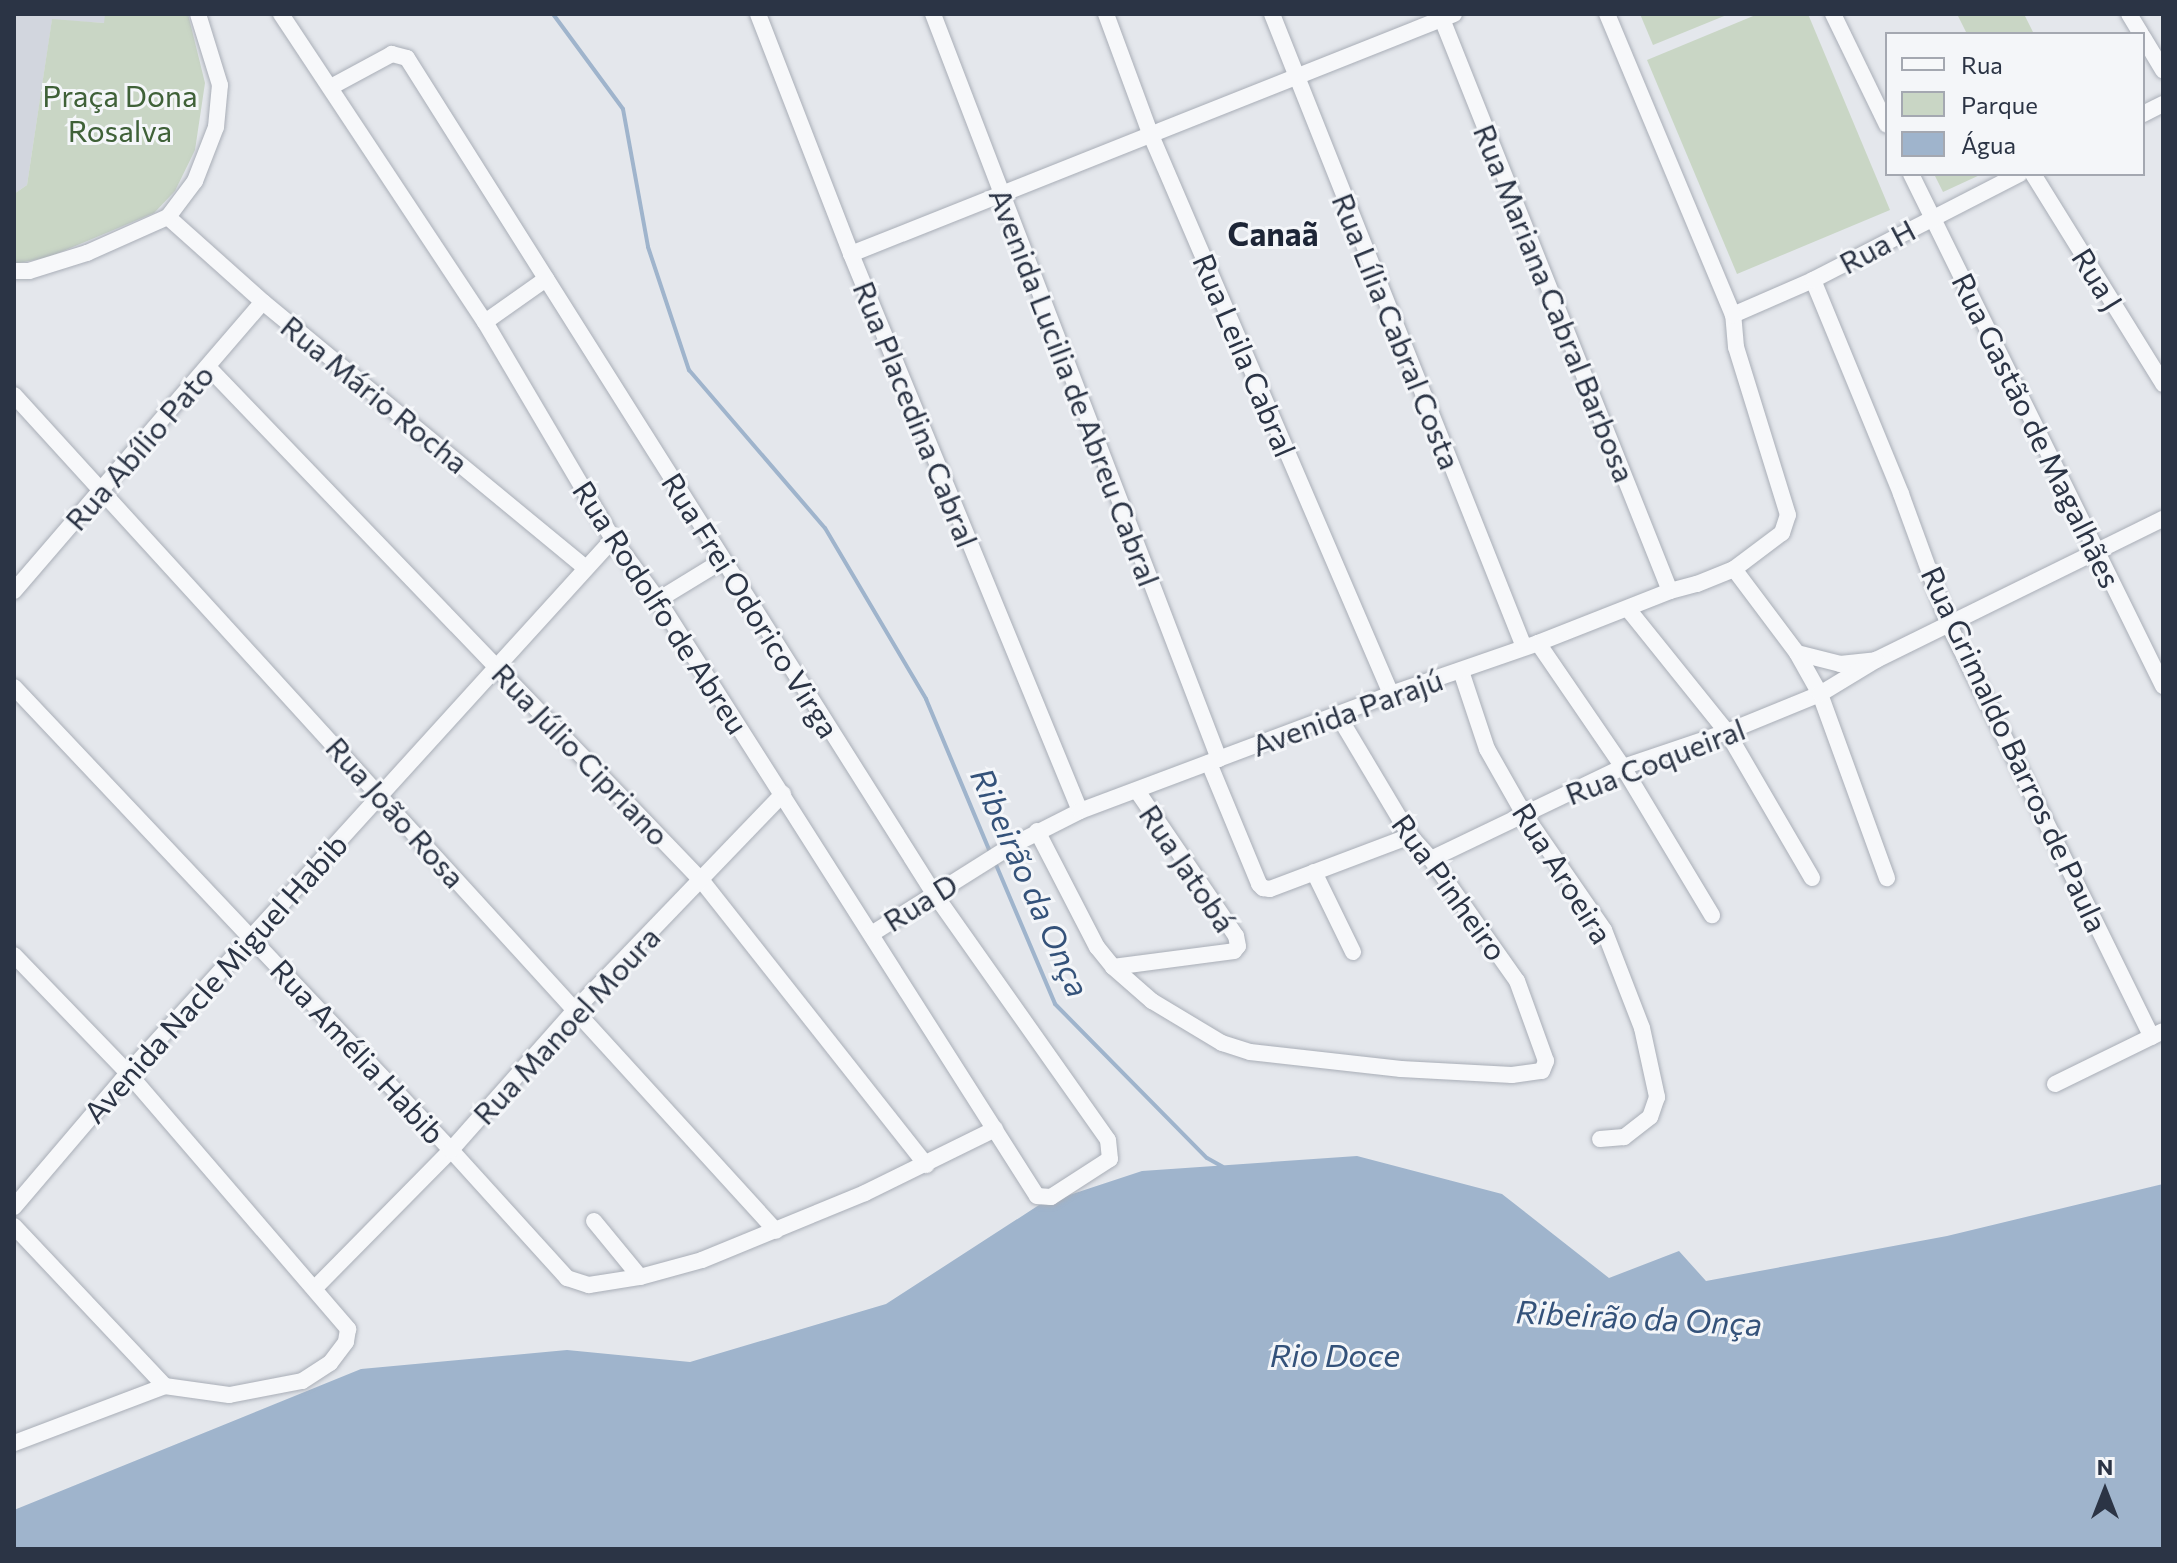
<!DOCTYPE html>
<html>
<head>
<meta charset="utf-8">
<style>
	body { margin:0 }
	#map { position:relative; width:2177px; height:1563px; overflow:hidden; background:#e4e7ec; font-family:Commissioner,sans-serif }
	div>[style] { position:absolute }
	.built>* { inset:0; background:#d2d6de }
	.green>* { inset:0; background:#c9d6c5 }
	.water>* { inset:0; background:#9fb4cc }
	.stream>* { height:4px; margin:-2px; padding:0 2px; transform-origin:2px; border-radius:2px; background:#9fb4cc }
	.roads { filter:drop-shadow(0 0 2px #a9aeb7) drop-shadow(0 0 2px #a9aeb7) }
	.street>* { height:16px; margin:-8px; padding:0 8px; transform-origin:8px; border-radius:8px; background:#f7f8fa }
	span { translate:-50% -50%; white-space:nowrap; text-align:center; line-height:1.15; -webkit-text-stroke:6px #f4f6f9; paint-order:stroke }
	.park-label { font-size:30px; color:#3f6138 }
	.street-label { font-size:30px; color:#2b3445 }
	.neighbourhood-label { font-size:32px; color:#1d2536; font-weight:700 }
	.water-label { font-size:32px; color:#34527a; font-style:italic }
	.frame { position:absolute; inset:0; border:16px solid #2b3445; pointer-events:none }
	.legend { position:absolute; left:1885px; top:32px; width:260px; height:144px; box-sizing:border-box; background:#f4f6f9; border:2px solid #a4a8b1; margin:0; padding:10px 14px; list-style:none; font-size:24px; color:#2b3445 }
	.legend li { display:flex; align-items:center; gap:16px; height:40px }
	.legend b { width:40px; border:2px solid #a4a8b1 }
	.north { position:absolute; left:2065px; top:1451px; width:80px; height:80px; -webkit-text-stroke:6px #f4f6f9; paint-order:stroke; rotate:0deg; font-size:22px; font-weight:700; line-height:32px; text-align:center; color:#2b3445 }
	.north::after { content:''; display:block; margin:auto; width:28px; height:36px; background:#2b3445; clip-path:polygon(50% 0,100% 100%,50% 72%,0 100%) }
</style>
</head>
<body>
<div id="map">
	<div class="built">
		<div style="clip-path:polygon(14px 14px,105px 14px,105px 23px,52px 20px,27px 185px,14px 194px)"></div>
	</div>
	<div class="green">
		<div style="clip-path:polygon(105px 14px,188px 14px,205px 83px,195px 150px,175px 191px,154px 213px,49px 257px,14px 264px,14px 194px,27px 185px,52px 19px,104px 23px)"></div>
		<div style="clip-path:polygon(1640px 14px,1729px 14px,1653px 45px)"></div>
		<div style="clip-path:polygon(1758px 14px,1808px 14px,1890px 210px,1737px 274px,1647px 60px)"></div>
		<div style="clip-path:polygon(1957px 14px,2024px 14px,2034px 34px,1967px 34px)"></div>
		<div style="clip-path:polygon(1934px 174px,1982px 174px,1943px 192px)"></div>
	</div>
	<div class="water">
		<div style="clip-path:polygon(1357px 1156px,1502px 1194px,1609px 1278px,1679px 1251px,1706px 1281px,1947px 1236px,2163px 1184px,2163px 1549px,14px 1549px,14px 1510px,361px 1369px,567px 1350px,690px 1362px,886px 1304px,1039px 1205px,1142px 1171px)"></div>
	</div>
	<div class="stream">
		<div style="left:553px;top:14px;width:118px;rotate:53.6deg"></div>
		<div style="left:623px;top:109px;width:140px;rotate:79.7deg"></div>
		<div style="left:648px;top:247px;width:130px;rotate:71.6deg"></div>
		<div style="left:689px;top:370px;width:208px;rotate:49.3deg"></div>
		<div style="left:825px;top:528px;width:199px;rotate:59.4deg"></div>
		<div style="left:926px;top:699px;width:166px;rotate:67.3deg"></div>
		<div style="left:994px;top:860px;width:156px;rotate:67deg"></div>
		<div style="left:1055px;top:1004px;width:216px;rotate:45.4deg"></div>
		<div style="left:1207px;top:1158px;width:18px;rotate:29deg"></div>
	</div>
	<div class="roads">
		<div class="street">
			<div style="left:281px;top:14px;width:369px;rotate:56.5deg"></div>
			<div style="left:485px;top:322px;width:252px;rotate:59.5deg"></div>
			<div style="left:613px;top:539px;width:76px;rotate:53.6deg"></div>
			<div style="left:658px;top:600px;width:706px;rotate:57.55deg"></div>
			<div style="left:1037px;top:1196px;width:14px;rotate:4deg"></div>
			<div style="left:1051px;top:1197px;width:70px;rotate:-32.8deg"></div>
			<div style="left:1110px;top:1159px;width:19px;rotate:-96deg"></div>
			<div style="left:1108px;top:1140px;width:304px;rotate:-125.2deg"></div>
			<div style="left:933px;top:892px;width:986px;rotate:-122.24deg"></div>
			<div style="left:407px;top:58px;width:16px;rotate:-165deg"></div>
			<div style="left:392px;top:54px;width:69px;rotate:151.6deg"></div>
			<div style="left:758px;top:14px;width:257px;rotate:68.8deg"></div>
			<div style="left:851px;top:254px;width:602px;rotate:67.65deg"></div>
			<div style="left:933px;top:14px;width:798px;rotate:69deg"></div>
			<div style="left:1106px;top:14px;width:127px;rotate:69.7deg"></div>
			<div style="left:1150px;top:133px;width:611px;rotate:66.75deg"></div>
			<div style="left:1272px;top:14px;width:681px;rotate:68.29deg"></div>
			<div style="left:1440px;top:14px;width:621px;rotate:68.27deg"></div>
			<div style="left:1833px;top:14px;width:123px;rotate:64.1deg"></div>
			<div style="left:2129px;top:14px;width:23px;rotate:59deg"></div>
			<div style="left:2143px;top:37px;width:39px;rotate:59deg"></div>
			<div style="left:2143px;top:114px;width:22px;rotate:-27deg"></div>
			<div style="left:1911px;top:174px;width:571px;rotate:63.79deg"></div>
			<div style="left:2033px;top:174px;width:247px;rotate:58.2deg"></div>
			<div style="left:168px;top:217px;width:127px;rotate:41.8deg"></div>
			<div style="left:263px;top:302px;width:417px;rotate:39.5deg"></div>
			<div style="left:851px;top:254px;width:649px;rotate:-21.7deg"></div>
			<div style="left:14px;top:271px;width:15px"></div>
			<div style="left:29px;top:271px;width:61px;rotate:-17.2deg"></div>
			<div style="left:87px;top:253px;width:89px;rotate:-24deg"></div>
			<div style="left:168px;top:217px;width:45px;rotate:-53.1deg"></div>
			<div style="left:195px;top:181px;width:58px;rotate:-68.7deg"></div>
			<div style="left:216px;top:127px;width:42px;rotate:-84.6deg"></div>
			<div style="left:220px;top:85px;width:74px;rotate:-107.2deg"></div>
			<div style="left:1813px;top:280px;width:231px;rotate:67.6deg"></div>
			<div style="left:1901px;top:494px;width:140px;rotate:69.9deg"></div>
			<div style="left:1949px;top:625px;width:459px;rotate:63.8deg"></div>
			<div style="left:1733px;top:315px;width:87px;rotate:-23.6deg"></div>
			<div style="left:1813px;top:280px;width:232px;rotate:-27.2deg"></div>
			<div style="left:485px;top:322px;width:75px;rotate:-35.2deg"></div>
			<div style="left:208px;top:367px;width:713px;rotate:46.14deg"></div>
			<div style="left:702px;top:881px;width:362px;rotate:51.7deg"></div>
			<div style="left:14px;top:395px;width:1131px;rotate:47.65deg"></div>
			<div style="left:1734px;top:569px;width:105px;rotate:53.1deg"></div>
			<div style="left:1797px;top:653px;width:47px;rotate:60.7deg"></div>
			<div style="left:1820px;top:694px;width:196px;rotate:70deg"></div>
			<div style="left:14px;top:591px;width:381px;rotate:-49.3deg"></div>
			<div style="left:658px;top:600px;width:75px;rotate:-31.4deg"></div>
			<div style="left:1628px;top:609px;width:158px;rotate:51.2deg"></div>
			<div style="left:1727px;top:732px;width:169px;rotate:59.8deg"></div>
			<div style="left:1538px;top:643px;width:150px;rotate:55.6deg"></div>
			<div style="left:1623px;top:767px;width:173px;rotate:59deg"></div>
			<div style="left:1797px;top:653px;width:44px;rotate:14.3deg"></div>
			<div style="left:1840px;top:664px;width:36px;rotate:-6deg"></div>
			<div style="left:1876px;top:660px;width:320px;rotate:-26.2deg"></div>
			<div style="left:1461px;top:671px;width:82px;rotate:71.6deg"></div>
			<div style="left:1487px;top:749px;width:75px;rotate:60.4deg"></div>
			<div style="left:1524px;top:814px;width:141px;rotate:55.4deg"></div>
			<div style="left:1604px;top:930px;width:105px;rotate:68.8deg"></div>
			<div style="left:1642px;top:1028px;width:71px;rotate:77.7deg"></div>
			<div style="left:1657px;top:1097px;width:21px;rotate:109deg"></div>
			<div style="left:1650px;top:1117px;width:33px;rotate:142deg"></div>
			<div style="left:1624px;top:1137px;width:24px;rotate:175deg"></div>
			<div style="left:14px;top:687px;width:637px;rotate:46.65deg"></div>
			<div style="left:451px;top:1150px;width:173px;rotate:47.8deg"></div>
			<div style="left:567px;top:1278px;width:23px;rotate:18deg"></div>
			<div style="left:589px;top:1285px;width:52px;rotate:-8.9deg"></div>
			<div style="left:640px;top:1277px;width:64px;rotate:-15.3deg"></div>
			<div style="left:702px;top:1260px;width:176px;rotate:-22.3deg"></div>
			<div style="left:865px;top:1193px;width:145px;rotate:-26.2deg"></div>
			<div style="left:1209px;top:763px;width:131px;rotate:67.5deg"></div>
			<div style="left:1259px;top:884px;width:6px;rotate:45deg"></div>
			<div style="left:1263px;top:888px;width:7px;rotate:8deg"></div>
			<div style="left:1270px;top:889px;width:150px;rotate:-20.7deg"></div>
			<div style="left:1037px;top:831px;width:131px;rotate:62.7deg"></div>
			<div style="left:1097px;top:947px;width:26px;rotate:51deg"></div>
			<div style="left:1113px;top:967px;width:52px;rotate:41.1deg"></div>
			<div style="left:1152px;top:1001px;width:82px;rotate:31deg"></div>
			<div style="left:1222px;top:1043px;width:29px;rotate:18deg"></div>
			<div style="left:1250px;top:1052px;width:152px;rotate:6.4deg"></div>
			<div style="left:1401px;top:1069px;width:111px;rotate:3.1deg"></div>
			<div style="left:1512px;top:1075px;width:30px;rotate:-8deg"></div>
			<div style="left:1542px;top:1071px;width:11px;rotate:-68deg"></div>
			<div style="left:1546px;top:1061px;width:85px;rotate:-109.9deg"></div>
			<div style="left:1517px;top:981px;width:149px;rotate:-125.2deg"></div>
			<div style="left:1431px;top:859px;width:31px;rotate:-132deg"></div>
			<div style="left:1410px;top:836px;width:141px;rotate:-120.8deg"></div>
			<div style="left:1431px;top:859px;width:213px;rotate:-25.6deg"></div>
			<div style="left:1623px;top:767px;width:110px;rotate:-18.6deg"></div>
			<div style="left:1727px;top:732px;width:100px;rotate:-22.2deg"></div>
			<div style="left:1820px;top:694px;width:66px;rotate:-31.3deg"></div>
			<div style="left:1314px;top:872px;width:89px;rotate:64deg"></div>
			<div style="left:873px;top:933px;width:163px;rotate:-32.2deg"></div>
			<div style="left:1011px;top:846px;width:77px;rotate:-26.9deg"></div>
			<div style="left:1080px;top:811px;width:332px;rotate:-20.6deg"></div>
			<div style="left:1391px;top:694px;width:156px;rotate:-19.1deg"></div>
			<div style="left:1538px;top:643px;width:142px;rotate:-21.5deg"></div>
			<div style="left:1670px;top:591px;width:28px;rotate:-15deg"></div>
			<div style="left:1697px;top:584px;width:40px;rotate:-22deg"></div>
			<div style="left:1734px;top:569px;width:60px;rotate:-36.9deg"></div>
			<div style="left:1782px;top:533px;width:19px;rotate:-72deg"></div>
			<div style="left:1788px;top:515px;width:176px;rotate:-107.2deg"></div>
			<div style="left:1736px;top:347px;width:32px;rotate:-95deg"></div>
			<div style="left:1733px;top:315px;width:326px;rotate:-112.7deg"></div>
			<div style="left:14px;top:955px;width:164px;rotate:46deg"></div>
			<div style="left:128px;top:1073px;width:338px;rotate:49.3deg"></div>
			<div style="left:348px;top:1329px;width:13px;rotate:99deg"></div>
			<div style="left:346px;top:1342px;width:26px;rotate:127deg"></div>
			<div style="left:330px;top:1363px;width:33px;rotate:147deg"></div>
			<div style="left:302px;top:1381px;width:74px;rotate:169.1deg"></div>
			<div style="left:229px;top:1395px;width:65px;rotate:-172deg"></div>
			<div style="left:165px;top:1386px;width:161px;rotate:159.3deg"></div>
			<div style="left:1113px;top:967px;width:122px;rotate:-7.5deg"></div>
			<div style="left:1234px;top:951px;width:6px;rotate:-51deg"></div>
			<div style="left:1238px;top:946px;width:10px;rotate:-101deg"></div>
			<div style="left:1236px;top:936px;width:176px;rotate:-124.3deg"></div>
			<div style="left:2055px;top:1084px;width:120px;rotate:-26.1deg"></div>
			<div style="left:14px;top:1207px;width:176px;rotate:-49.6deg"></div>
			<div style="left:128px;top:1073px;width:721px;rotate:-47.75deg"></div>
			<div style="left:594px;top:1221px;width:72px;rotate:50.6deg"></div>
			<div style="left:14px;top:1226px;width:220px;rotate:46.7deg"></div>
			<div style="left:315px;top:1288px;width:194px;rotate:-45.4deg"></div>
			<div style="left:451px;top:1150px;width:187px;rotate:-48.5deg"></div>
			<div style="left:575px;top:1010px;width:300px;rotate:-46.1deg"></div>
		</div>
	</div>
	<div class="park-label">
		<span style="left:120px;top:112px">Praça Dona<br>Rosalva</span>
	</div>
	<div class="street-label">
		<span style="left:1877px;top:246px;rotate:-28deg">Rua H</span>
		<span style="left:2098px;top:279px;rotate:58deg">Rua J</span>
		<span style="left:1555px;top:303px;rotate:68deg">Rua Mariana Cabral Barbosa</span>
		<span style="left:1397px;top:331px;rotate:68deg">Rua Lília Cabral Costa</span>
		<span style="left:1245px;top:355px;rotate:67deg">Rua Leila Cabral</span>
		<span style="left:1075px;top:387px;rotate:69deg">Avenida Lucilia de Abreu Cabral</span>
		<span style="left:375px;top:394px;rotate:39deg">Rua Mário Rocha</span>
		<span style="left:916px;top:414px;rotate:68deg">Rua Placedina Cabral</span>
		<span style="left:2037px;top:430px;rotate:64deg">Rua Gastão de Magalhães</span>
		<span style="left:139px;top:447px;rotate:-49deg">Rua Abílio Pato</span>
		<span style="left:751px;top:605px;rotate:58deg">Rua Frei Odorico Virga</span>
		<span style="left:661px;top:607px;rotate:57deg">Rua Rodolfo de Abreu</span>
		<span style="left:1347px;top:712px;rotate:-20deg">Avenida Parajú</span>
		<span style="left:2015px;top:749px;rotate:65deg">Rua Grimaldo Barros de Paula</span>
		<span style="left:581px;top:754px;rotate:46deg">Rua Júlio Cipriano</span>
		<span style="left:1655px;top:761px;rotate:-21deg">Rua Coqueiral</span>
		<span style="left:396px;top:812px;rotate:48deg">Rua João Rosa</span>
		<span style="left:1188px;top:868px;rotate:56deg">Rua Jatobá</span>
		<span style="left:1563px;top:873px;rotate:58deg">Rua Aroeira</span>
		<span style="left:1450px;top:887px;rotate:54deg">Rua Pinheiro</span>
		<span style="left:920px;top:902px;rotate:-32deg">Rua D</span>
		<span style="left:215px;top:978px;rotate:-48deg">Avenida Nacle Miguel Habib</span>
		<span style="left:566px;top:1025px;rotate:-47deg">Rua Manoel Moura</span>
		<span style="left:358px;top:1051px;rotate:47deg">Rua Amélia Habib</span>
	</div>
	<div class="neighbourhood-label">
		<span style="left:1273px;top:233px">Canaã</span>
	</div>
	<div class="water-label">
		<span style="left:1031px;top:882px;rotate:66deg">Ribeirão da Onça</span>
		<span style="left:1639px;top:1317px;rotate:3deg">Ribeirão da Onça</span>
		<span style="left:1335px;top:1354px">Rio Doce</span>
	</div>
	<div class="frame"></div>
	<ul class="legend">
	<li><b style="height:10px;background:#f7f8fa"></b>Rua</li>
	<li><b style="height:22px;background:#c9d6c5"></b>Parque</li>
	<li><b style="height:22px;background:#9fb4cc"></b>Água</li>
	</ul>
	<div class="north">N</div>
</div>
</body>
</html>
